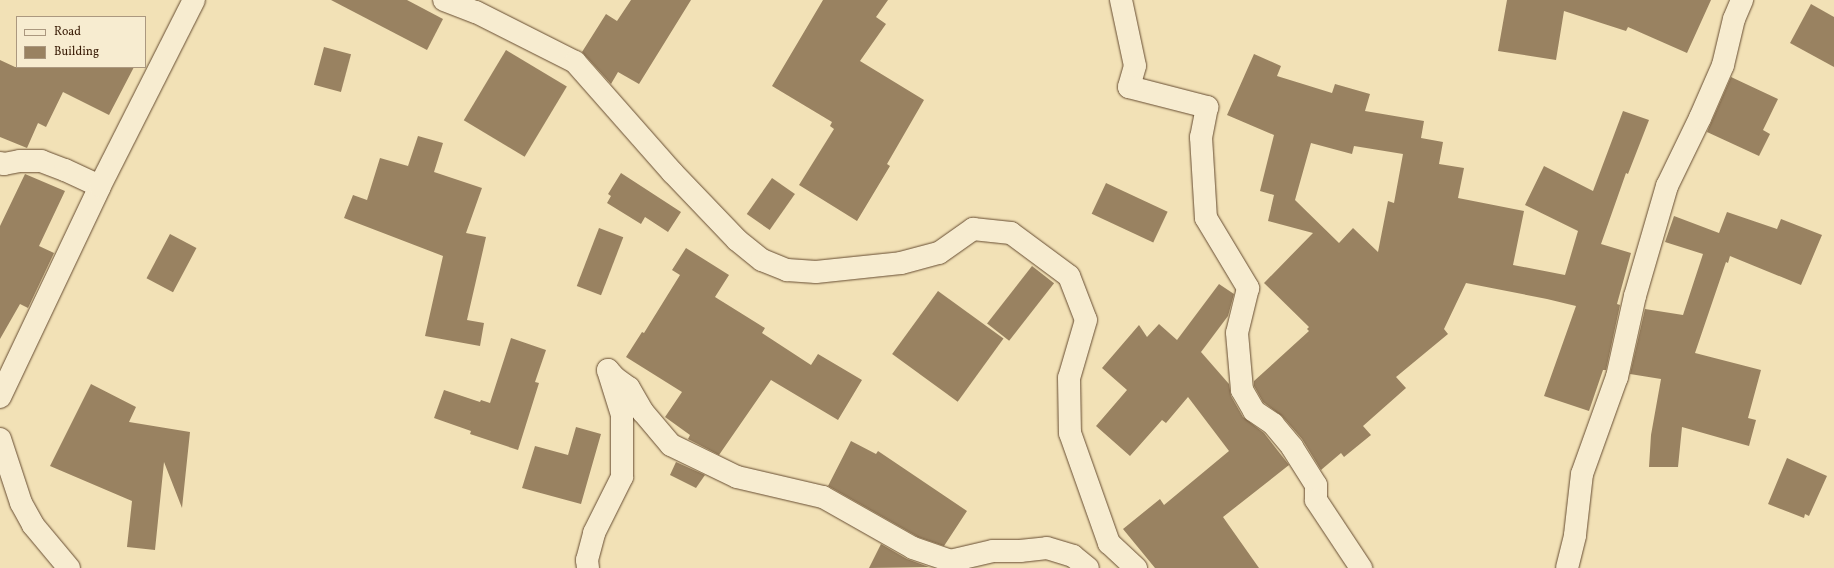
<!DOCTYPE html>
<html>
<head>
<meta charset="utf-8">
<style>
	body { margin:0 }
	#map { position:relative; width:1834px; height:568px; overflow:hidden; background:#f2e1b6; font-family:Vollkorn,serif }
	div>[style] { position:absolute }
	.building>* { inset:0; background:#998261; transform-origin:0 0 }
	.roads { filter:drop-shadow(0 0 1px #664c31) drop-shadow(0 0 1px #664c31) }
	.minor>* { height:22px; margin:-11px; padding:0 11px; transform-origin:11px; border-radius:11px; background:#f7ecd0 }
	span { translate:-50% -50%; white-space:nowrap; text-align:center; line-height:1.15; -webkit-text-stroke:3px #f7ecd0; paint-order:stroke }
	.legend { position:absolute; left:16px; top:16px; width:130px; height:52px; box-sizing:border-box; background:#f7ecd0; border:1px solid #ab987f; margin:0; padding:5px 7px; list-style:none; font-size:12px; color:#381b05 }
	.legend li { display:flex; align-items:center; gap:8px; height:20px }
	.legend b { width:20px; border:1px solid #ab987f }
</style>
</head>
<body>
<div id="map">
	<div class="building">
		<div style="clip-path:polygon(331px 0,407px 0,443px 19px,427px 50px)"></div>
		<div style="clip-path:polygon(631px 0,691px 0,639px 84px,618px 72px,611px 84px,582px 52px,606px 14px,617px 21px)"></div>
		<div style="clip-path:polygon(823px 0,888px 0,876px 17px,886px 24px,860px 61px,924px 100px,887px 164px,890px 166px,857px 221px,799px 185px,834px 129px,830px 126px,832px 122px,772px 86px)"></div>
		<div style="clip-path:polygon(1507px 0,1711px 0,1687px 53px,1628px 27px,1626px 31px,1564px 11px,1556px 60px,1498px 51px)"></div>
		<div style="clip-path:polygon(1811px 4px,1834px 17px,1834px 67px,1790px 43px)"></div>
		<div style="left:324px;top:47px;width:28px;height:39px;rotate:15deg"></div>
		<div style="left:506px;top:50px;width:71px;height:82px;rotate:31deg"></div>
		<div style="clip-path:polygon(evenodd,1254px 54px,1281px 66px,1277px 76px,1332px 93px,1335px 84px,1370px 94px,1365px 111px,1424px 121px,1421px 138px,1443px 142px,1439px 164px,1464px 168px,1458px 198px,1524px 211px,1513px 265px,1565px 275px,1578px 231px,1525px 205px,1544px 166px,1593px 191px,1623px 111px,1649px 120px,1628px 174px,1626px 173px,1601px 244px,1631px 253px,1617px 304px,1620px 305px,1606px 370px,1603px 370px,1589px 411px,1544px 396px,1576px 306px,1547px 299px,1466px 283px,1444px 329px,1448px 334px,1396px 377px,1406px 388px,1363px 426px,1371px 435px,1344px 457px,1341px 453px,1321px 470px,1302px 439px,1282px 416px,1263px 402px,1254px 386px,1254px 381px,1309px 331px,1307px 329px,1309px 327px,1264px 283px,1313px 233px,1268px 221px,1274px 195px,1260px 191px,1274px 135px,1227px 115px,1254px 54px,1311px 143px,1352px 154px,1354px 146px,1403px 154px,1394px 203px,1388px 201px,1378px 252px,1353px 228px,1339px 243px,1295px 200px,1311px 143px)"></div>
		<div style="clip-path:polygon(0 60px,15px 67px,134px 67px,109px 115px,63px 92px,46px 127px,38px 123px,27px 148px,0 137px)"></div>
		<div style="clip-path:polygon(1731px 77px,1778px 99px,1763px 130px,1770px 134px,1759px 156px,1707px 132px)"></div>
		<div style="clip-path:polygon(418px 136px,443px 143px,434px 172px,482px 188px,466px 233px,486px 237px,467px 320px,484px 323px,480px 346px,425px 336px,443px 256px,344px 218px,353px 195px,367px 200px,380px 158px,408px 166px)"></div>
		<div style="clip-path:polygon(621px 173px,681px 212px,668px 232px,645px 217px,641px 224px,607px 203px,611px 196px,608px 194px)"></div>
		<div style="clip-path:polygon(25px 174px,65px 191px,39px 246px,54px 253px,28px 308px,20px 304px,0 339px,0 226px)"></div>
		<div style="left:772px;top:178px;width:28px;height:44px;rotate:35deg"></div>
		<div style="left:1106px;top:183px;width:68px;height:34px;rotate:25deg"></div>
		<div style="clip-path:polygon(1727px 212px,1777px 229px,1781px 219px,1822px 235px,1801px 285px,1730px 256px,1728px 263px,1726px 262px,1695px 353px,1761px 370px,1748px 418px,1756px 420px,1749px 446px,1682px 427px,1678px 467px,1649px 467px,1651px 435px,1661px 379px,1630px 374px,1645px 309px,1683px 315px,1703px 254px,1665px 242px,1674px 216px,1719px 233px)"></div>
		<div style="left:599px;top:228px;width:26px;height:62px;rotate:21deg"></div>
		<div style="left:170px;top:234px;width:30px;height:50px;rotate:28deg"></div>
		<div style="clip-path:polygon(686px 248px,729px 275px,715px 297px,765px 328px,762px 333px,811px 365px,818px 354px,862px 380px,838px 420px,771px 380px,719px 455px,688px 439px,690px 435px,665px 417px,682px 392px,626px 357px,642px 332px,644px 333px,680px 275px,672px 270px)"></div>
		<div style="left:1032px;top:266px;width:28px;height:73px;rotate:38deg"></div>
		<div style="clip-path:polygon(1219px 284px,1234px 294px,1228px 316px,1201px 352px,1229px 384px,1231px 396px,1243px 417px,1264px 433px,1289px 465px,1223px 517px,1259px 568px,1155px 568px,1123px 529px,1160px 499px,1164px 505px,1229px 451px,1188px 397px,1166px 423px,1162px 420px,1130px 456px,1096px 426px,1127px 390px,1102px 368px,1139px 325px,1147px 337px,1159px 324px,1177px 340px)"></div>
		<div style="left:938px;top:291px;width:81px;height:78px;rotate:36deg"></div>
		<div style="clip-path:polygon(511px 338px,546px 350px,535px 382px,539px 383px,518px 450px,470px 434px,471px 431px,434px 418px,444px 390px,480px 402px,481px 400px,490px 403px)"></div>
		<div style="clip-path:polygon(91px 384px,136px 407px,129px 422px,190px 432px,182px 508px,164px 462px,155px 550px,127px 547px,132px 501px,50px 466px)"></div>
		<div style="clip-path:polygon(576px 427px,601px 434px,581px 504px,522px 488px,535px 446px,568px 455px)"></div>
		<div style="clip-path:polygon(851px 441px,876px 454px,878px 451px,967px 511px,944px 546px,918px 537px,828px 486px)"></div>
		<div style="clip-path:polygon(1787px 458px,1827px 476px,1809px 516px,1805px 514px,1804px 518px,1768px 504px)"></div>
		<div style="clip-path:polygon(676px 462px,705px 475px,696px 488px,670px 475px)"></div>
		<div style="clip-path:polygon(881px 544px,907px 559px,929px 567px,869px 568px)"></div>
	</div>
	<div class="roads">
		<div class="minor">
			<div style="left:444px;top:0;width:34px;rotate:21deg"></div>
			<div style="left:476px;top:12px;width:111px;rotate:26.8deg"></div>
			<div style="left:575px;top:62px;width:147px;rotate:48.6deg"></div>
			<div style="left:672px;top:172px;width:94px;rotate:46.3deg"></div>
			<div style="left:737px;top:240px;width:32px;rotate:39deg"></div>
			<div style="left:762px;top:260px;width:27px;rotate:22deg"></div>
			<div style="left:787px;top:270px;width:29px;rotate:4deg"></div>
			<div style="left:816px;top:272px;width:85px;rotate:-6deg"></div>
			<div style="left:901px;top:263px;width:39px;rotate:-15deg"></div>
			<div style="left:939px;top:253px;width:42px;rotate:-35.2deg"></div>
			<div style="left:973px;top:229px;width:38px;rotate:6deg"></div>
			<div style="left:1011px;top:233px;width:72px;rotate:36.6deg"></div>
			<div style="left:1069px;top:276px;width:47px;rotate:68.9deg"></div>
			<div style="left:1086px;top:320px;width:60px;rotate:106.3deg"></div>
			<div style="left:1069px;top:378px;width:55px;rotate:89deg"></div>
			<div style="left:1070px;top:433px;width:117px;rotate:70.5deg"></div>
			<div style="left:1109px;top:543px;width:37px;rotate:43deg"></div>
			<div style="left:1121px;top:0;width:67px;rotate:78deg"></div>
			<div style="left:1135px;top:66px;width:22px;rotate:106deg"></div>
			<div style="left:1129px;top:87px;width:81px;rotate:14.4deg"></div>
			<div style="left:1207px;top:107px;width:31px;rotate:101deg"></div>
			<div style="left:1201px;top:137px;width:81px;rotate:86.5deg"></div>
			<div style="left:1206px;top:218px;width:82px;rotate:59deg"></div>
			<div style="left:1248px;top:288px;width:46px;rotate:103.7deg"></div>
			<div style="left:1237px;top:333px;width:57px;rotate:85deg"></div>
			<div style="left:1242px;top:390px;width:24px;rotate:60deg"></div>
			<div style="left:1254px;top:411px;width:23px;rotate:34deg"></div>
			<div style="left:1273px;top:424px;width:30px;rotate:50deg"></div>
			<div style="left:1292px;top:447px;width:45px;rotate:57.7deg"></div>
			<div style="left:1316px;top:485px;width:15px;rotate:90deg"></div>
			<div style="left:1316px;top:500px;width:82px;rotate:56.5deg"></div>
			<div style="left:0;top:163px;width:4px;rotate:14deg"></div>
			<div style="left:4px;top:164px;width:16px;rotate:-11deg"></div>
			<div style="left:20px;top:161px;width:21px"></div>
			<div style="left:41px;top:161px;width:26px;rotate:21deg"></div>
			<div style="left:65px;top:170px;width:38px;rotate:25deg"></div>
			<div style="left:608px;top:370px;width:11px;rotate:49deg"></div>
			<div style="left:615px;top:378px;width:17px;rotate:36deg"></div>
			<div style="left:629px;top:388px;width:28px;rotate:60deg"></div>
			<div style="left:643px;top:412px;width:43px;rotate:49.7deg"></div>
			<div style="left:671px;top:445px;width:73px;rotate:25.9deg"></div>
			<div style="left:737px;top:477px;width:88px;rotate:13.1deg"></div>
			<div style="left:823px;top:497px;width:103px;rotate:29.5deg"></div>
			<div style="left:913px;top:548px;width:39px;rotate:19deg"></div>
			<div style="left:950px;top:561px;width:44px;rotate:-13.1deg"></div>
			<div style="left:993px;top:551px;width:27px"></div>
			<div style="left:1020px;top:551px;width:27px;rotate:-6deg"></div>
			<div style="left:1047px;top:548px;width:27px;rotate:17deg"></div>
			<div style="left:1073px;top:556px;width:19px;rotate:39deg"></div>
			<div style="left:0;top:397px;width:233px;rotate:-64.6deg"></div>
			<div style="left:100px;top:186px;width:208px;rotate:-63.2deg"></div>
			<div style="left:0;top:439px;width:67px;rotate:71.8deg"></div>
			<div style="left:21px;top:503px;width:25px;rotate:61deg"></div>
			<div style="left:33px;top:525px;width:56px;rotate:50.1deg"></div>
			<div style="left:588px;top:568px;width:8px;rotate:-97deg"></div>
			<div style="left:587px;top:560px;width:28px;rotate:-75deg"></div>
			<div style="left:594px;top:533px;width:63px;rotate:-63.4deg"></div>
			<div style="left:622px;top:477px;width:62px;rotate:-90deg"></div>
			<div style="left:622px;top:415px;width:47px;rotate:-107.3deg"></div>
			<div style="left:1567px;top:568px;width:34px;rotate:-76deg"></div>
			<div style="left:1575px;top:535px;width:61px;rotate:-83.5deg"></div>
			<div style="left:1582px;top:474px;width:103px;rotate:-70.2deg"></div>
			<div style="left:1617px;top:377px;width:83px;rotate:-77.5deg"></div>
			<div style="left:1635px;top:296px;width:115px;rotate:-73.8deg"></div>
			<div style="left:1667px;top:186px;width:76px;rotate:-64.1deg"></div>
			<div style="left:1700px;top:118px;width:58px;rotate:-66.5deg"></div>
			<div style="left:1723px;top:65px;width:47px;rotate:-76.6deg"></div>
			<div style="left:1734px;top:19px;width:21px;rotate:-67deg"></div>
		</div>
	</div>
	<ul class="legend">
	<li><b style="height:5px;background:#f7ecd0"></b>Road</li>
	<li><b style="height:11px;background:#998261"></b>Building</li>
	</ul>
</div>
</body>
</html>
